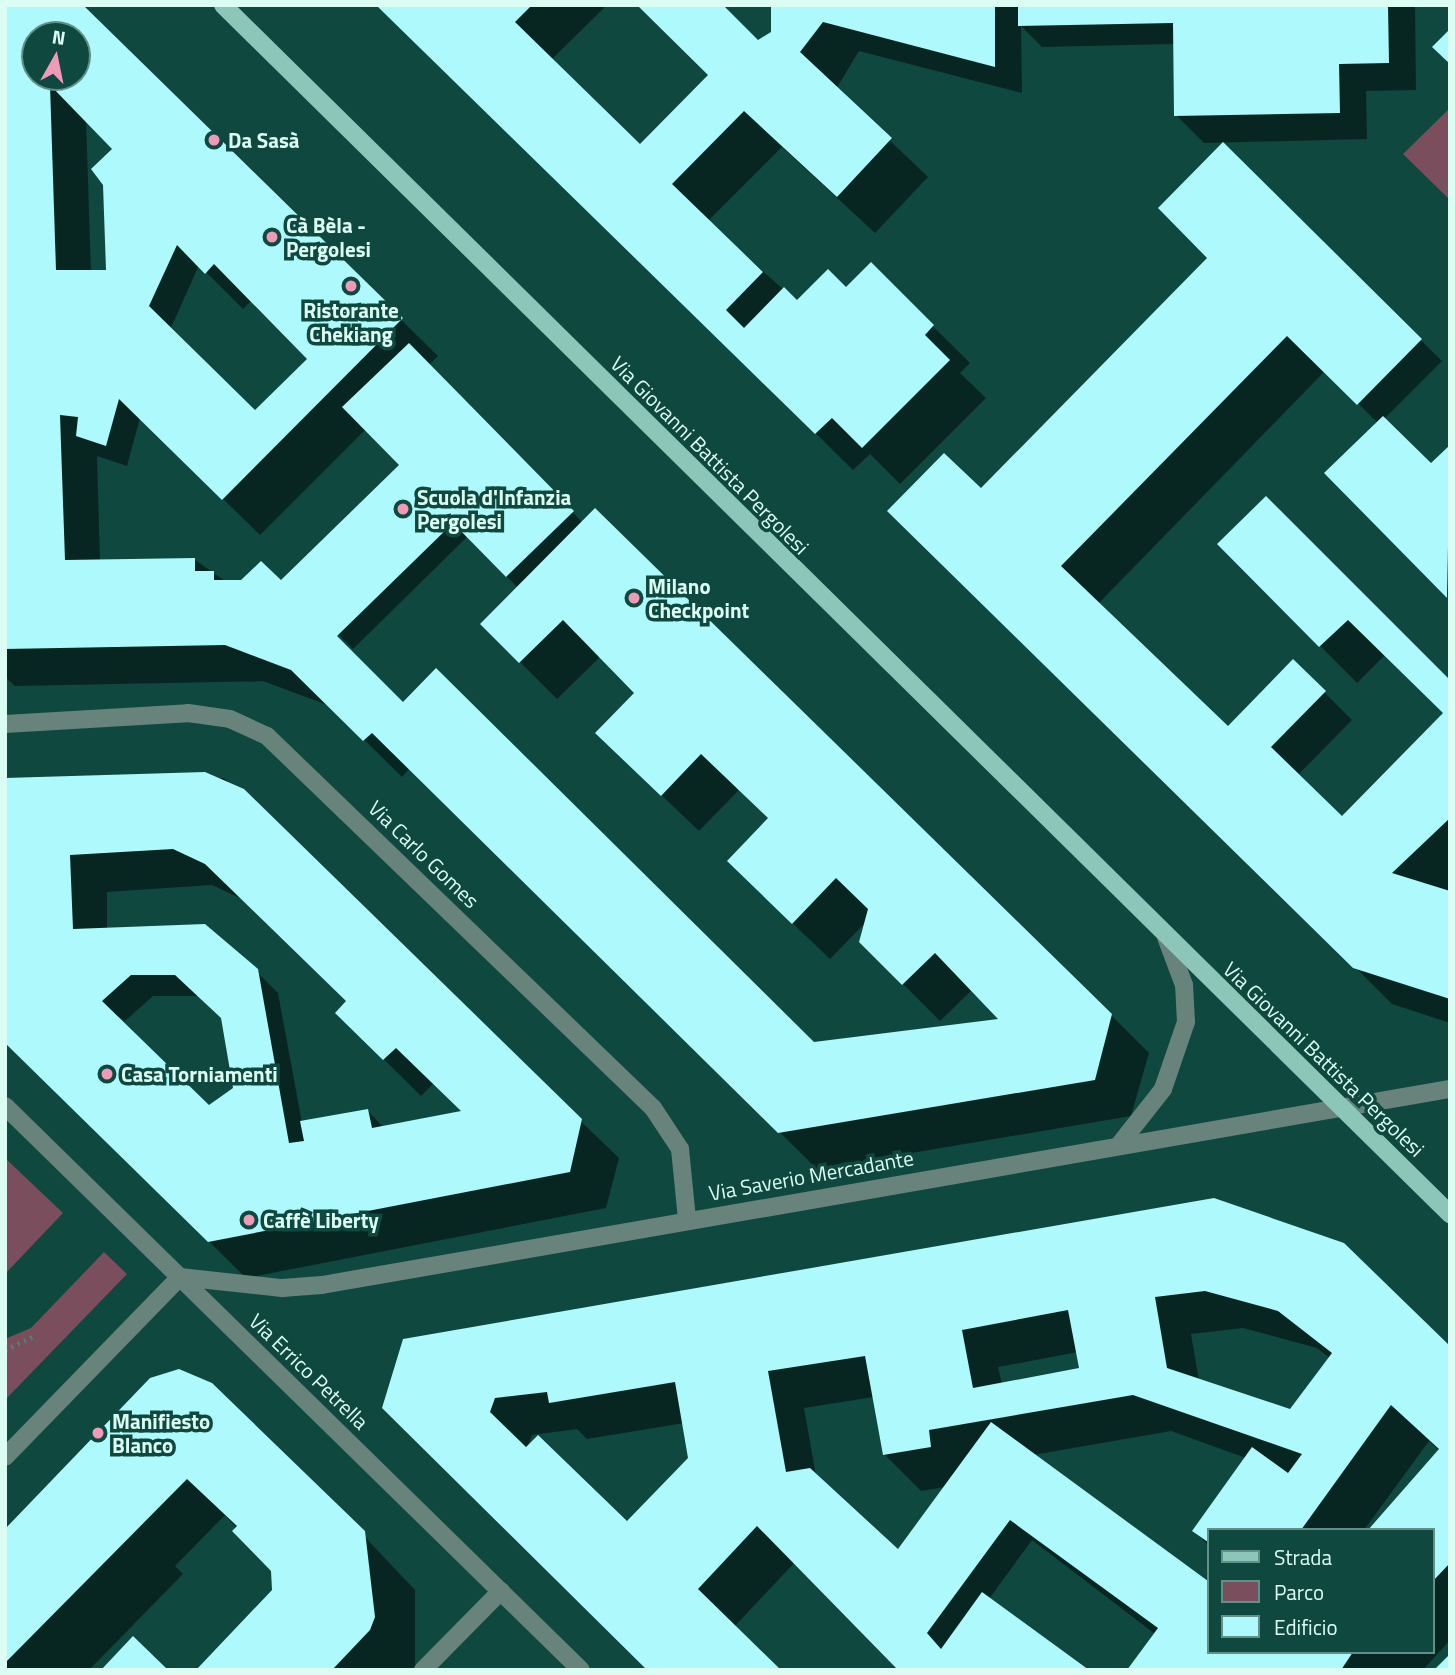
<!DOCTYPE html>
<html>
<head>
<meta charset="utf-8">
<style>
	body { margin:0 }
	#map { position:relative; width:1455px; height:1675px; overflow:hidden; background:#0f483e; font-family:"Titillium Web",sans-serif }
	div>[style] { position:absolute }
	.green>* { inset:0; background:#7a4e5d }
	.shadow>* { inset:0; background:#0007 }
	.building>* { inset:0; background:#aef9fb }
	.path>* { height:4.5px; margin-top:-2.25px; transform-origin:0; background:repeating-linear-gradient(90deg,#4e8076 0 2px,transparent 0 7px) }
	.minor>* { height:18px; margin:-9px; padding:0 9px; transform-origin:9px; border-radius:9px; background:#67837c }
	.major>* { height:18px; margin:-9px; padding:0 9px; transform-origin:9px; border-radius:9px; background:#8cc6b9 }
	.dots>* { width:19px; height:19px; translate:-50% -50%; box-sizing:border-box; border:4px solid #0f483e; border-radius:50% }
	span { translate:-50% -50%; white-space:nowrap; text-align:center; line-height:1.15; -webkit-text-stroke:7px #0f483e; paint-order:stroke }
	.poi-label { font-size:21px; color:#dbfdf4; font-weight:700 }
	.left { translate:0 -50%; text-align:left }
	.street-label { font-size:21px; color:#dbfdf4 }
	.frame { position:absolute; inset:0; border:7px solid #dbfdf4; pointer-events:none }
	.legend { position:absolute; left:1207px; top:1528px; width:228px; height:126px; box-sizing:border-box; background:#0f483e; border:2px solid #619087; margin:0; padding:9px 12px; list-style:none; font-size:21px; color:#dbfdf4 }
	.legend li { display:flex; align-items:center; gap:14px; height:35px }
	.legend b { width:35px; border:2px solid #619087 }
	.north { position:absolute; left:21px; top:21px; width:70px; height:70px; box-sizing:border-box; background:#0f483e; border:2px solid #619087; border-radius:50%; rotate:9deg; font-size:19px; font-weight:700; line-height:28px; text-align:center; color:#dbfdf4 }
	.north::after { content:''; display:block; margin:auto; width:24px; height:32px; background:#f09ab7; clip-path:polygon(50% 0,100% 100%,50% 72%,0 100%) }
</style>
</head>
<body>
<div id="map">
	<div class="green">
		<div style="clip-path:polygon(1450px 108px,1450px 200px,1403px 154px)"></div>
		<div style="clip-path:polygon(5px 1158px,63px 1213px,5px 1274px)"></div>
		<div style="clip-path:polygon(104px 1252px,127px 1274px,5px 1400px,5px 1339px,31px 1328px)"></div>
	</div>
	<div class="shadow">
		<div style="clip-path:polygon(evenodd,5px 5px,81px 5px,438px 356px,429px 365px,583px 523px,1111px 1015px,1149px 1053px,1131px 1116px,817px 1169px,410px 768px,402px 777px,330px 706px,263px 681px,15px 686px,5px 677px,5px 5px,35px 35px,77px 35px,77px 77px,35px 77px,35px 35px,5px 5px,86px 119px,161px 200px,107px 272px,91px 272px,86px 119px,5px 5px,199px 265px,243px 309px,252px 300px,310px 359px,255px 413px,170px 330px,199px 265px,5px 5px,140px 418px,260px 535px,366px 429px,402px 465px,283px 580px,353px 649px,468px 536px,518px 588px,482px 624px,557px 699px,601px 656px,636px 693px,635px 770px,699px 831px,739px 790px,769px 819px,766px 898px,830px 959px,867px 921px,861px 942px,940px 1021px,972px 990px,1001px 1020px,813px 1044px,403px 704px,195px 560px,100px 561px,97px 456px,127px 466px,140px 418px)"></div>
		<div style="clip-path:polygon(378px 5px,607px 5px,551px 60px,641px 147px,772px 33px,773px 5px,1415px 5px,1416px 90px,1366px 91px,1367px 139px,1204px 143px,1176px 115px,1174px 44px,1042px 47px,1021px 26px,1022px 93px,859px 51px,836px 89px,928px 177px,875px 233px,782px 147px,708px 221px,797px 302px,846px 290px,871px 265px,970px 363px,960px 373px,986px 398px,900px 484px,870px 454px,853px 470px)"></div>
		<div style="clip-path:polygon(1223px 145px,1442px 361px,1384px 419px,1431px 466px,1450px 448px,1450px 598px,1327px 473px,1378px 423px,1325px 371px,1098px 604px,1228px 728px,1293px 661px,1352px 720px,1298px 775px,1342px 819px,1445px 714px,1385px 655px,1357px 683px,1219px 544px,1266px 498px,1450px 683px,1450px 1023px,1392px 1004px,1325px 937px,981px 490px,1207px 260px)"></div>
		<div style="clip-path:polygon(evenodd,224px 778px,619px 1158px,606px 1208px,246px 1278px,5px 1040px,5px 780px,224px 778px,212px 885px,244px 900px,348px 1001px,337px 1013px,421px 1096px,434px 1083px,464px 1112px,384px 1128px,368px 1111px,302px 1123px,278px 993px,256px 971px,107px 930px,107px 892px,212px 885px,224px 778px,153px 996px,198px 996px,223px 1019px,252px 1152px,107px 1010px,125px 1021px,153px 996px)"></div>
		<div style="clip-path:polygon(evenodd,1214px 1199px,1450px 1349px,1450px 1640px,1423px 1670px,1129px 1670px,1155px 1634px,1032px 1540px,989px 1599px,1086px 1670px,900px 1670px,795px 1562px,734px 1627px,384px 1407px,1214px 1199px,1243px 1328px,1317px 1348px,1330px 1358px,1290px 1411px,1199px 1380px,1191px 1334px,1243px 1328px,1214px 1199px,1078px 1352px,1081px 1369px,1002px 1384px,998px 1367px,1078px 1352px,1214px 1199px,874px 1397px,884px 1454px,921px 1491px,945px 1487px,898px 1552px,816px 1476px,804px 1408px,874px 1397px,1214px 1199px,684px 1423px,690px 1459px,627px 1523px,527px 1448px,532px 1435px,577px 1429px,587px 1439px,684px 1423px,1214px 1199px,1171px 1431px,1246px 1458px,1194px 1530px,1208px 1545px,1208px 1530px,1364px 1530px,1429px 1441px,1440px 1451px,1432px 1652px,1208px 1652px,1208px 1583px,1033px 1455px,1171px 1431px)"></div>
		<div style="clip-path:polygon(151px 1380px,343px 1514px,415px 1590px,415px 1670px,198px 1670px,274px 1590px,272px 1570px,225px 1515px,175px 1566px,183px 1574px,89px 1670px,5px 1670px,5px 1533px)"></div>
	</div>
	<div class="building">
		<div style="clip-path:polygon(evenodd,5px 5px,83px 5px,403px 318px,222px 500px,119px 399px,106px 446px,76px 436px,78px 417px,60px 415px,65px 560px,195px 558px,195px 571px,214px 571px,214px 580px,241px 580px,261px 561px,281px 580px,399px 465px,342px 407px,409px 343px,574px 511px,506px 577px,453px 523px,337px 636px,403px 702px,436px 668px,814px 1042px,998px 1019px,935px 953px,902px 985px,859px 942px,868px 909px,836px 878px,792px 924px,727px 861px,768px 818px,701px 754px,661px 796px,595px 733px,634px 693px,563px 620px,519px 663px,480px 624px,595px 508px,1112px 1014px,1095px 1080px,778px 1133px,372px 733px,363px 741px,291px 670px,225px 645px,5px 649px,5px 5px,35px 35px,77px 35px,77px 77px,35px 77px,35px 35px,5px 5px,50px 85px,112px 149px,91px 169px,103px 185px,106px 270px,56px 270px,50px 85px,5px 5px,177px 245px,205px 274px,214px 264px,307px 359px,255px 410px,149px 306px,177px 245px)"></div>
		<div style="clip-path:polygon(376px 5px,532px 5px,515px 22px,640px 144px,708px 75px,637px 5px,723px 5px,758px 40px,771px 32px,771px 5px,995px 5px,995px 67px,823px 22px,800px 52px,892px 138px,837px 197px,744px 111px,672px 184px,763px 272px,726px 310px,744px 328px,784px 287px,797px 300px,828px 269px,846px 287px,871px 262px,934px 325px,925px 335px,950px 360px,862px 448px,832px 418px,815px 434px)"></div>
		<div style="clip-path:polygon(1018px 5px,1388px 5px,1389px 63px,1339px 64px,1340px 113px,1174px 116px,1173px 23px,1018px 26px)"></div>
		<div style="clip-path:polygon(1450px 29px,1450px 64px,1432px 47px)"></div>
		<div style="clip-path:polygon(1223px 142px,1422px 339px,1357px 405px,1287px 336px,1061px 566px,1228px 726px,1293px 659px,1326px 691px,1271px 747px,1342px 816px,1443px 713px,1348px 620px,1319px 647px,1217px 544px,1266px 496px,1450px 680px,1450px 818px,1392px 873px,1450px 891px,1450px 999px,1353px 968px,887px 511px,944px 453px,981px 488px,1207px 258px,1158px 208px)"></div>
		<div style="clip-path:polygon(1383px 416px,1431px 463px,1450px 445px,1447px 598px,1324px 473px)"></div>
		<div style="clip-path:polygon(evenodd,205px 772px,244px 789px,582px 1119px,570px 1172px,208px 1242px,5px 1043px,5px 778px,205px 772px,173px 849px,205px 864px,346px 1001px,335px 1013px,383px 1060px,396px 1048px,461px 1111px,372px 1128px,368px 1109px,300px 1121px,304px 1141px,289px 1143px,258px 969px,205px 924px,73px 929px,70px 855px,173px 849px,205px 772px,131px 975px,175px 975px,221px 1018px,233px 1088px,209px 1105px,102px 1001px,131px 975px)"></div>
		<div style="clip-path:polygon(evenodd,1214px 1198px,1344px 1243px,1450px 1346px,1450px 1563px,1432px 1582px,1432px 1530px,1368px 1530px,1439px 1449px,1391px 1405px,1301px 1530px,1208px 1530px,1208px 1542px,1192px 1531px,1252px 1447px,1288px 1473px,1302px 1454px,1133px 1395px,929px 1430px,931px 1447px,883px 1455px,865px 1356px,768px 1371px,786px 1472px,810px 1468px,898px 1549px,991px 1422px,1208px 1581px,1208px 1652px,1353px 1652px,1341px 1670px,1127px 1670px,1158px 1628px,1010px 1520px,927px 1633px,941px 1649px,982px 1592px,1089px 1670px,898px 1670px,757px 1526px,698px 1589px,781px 1670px,647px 1670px,382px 1408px,403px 1339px,1214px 1198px,1205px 1291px,1278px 1311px,1332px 1353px,1290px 1409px,1167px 1368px,1155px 1297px,1205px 1291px,1214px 1198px,1068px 1310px,1079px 1368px,973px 1388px,962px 1330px,1068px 1310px,1214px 1198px,675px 1382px,688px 1458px,627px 1521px,538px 1435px,526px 1447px,490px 1412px,495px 1398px,547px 1392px,549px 1403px,675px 1382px)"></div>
		<div style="clip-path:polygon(179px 1369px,212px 1383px,365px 1531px,375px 1617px,370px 1630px,332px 1670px,196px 1670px,272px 1590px,271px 1571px,232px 1531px,237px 1526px,187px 1479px,5px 1663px,5px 1529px,150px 1378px)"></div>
		<div style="clip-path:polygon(133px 1636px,168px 1670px,101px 1670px)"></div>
		<div style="clip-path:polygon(1450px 1654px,1450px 1670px,1434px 1670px)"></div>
	</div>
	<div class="path">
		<div style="left:5px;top:1350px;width:32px;rotate:-26deg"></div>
	</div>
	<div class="minor">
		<div style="left:5px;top:724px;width:183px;rotate:-3.4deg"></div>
		<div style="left:188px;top:713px;width:42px;rotate:8.1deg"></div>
		<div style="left:230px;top:719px;width:41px;rotate:24.7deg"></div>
		<div style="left:267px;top:736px;width:536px;rotate:43.94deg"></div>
		<div style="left:653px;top:1108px;width:49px;rotate:56.6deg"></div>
		<div style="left:680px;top:1149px;width:70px;rotate:84.3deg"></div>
		<div style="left:5px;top:1106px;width:806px;rotate:44.4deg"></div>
		<div style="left:1119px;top:1145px;width:71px;rotate:-51.8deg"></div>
		<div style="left:1163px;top:1089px;width:71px;rotate:-71.1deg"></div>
		<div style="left:1186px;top:1022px;width:37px;rotate:-93deg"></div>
		<div style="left:1184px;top:985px;width:51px;rotate:-110.6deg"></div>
		<div style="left:180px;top:1277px;width:103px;rotate:6.2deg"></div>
		<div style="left:282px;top:1288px;width:40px;rotate:-4.3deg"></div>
		<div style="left:322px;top:1285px;width:1145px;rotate:-9.86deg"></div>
		<div style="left:5px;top:1457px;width:251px;rotate:-45.8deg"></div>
		<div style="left:423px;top:1670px;width:111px;rotate:-45.4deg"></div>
	</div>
	<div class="major">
		<div style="left:223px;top:5px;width:1723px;rotate:44.58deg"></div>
	</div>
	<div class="dots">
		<div style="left:214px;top:140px;background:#f09ab7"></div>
		<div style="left:272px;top:237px;background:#f09ab7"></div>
		<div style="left:351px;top:286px;background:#f09ab7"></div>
		<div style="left:403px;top:509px;background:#f09ab7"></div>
		<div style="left:634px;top:598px;background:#f09ab7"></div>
		<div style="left:107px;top:1074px;background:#f09ab7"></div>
		<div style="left:249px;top:1220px;background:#f09ab7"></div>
		<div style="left:98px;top:1433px;background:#f09ab7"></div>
	</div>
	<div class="poi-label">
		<span class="left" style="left:228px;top:140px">Da Sasà</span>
		<span class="left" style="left:286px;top:237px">Cà Bèla -<br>Pergolesi</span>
		<span style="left:351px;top:322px">Ristorante<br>Chekiang</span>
		<span class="left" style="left:417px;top:509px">Scuola d'Infanzia<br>Pergolesi</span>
		<span class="left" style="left:648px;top:598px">Milano<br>Checkpoint</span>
		<span class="left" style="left:121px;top:1074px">Casa Torniamenti</span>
		<span class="left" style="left:263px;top:1220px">Caffè Liberty</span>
		<span class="left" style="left:112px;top:1433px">Manifiesto<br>Blanco</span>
	</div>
	<div class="street-label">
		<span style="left:710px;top:455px;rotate:45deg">Via Giovanni Battista Pergolesi</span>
		<span style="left:424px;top:854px;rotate:44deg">Via Carlo Gomes</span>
		<span style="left:1324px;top:1059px;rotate:44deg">Via Giovanni Battista Pergolesi</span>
		<span style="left:811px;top:1175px;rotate:-10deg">Via Saverio Mercadante</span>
		<span style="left:309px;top:1371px;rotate:44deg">Via Errico Petrella</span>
	</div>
	<div class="frame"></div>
	<ul class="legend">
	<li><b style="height:9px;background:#8cc6b9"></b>Strada</li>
	<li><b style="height:19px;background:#7a4e5d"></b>Parco</li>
	<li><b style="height:19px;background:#aef9fb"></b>Edificio</li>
	</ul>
	<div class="north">N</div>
</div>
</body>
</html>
